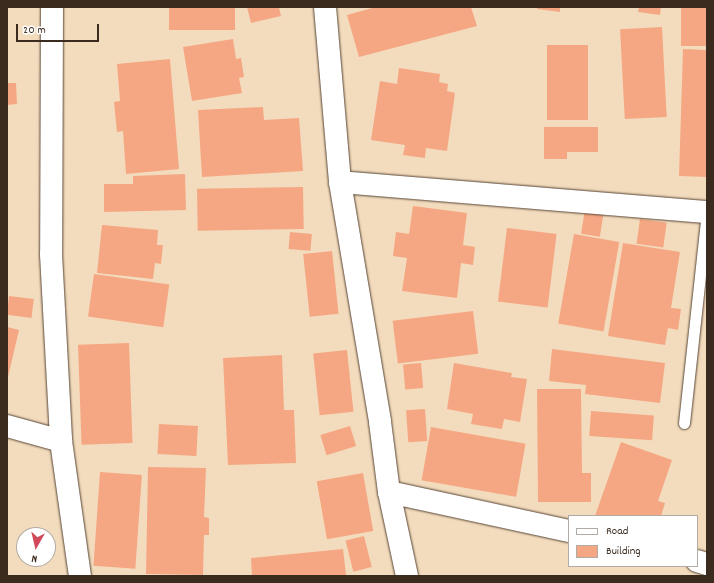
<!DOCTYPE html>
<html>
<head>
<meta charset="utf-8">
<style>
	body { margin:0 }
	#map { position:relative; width:714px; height:583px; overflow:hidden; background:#f3dcbd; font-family:Dekko,sans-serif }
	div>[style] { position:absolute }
	.building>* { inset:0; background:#f5a783; transform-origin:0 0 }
	.roads { filter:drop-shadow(0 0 1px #574536) drop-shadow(0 0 1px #574536) }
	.lane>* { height:11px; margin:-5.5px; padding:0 5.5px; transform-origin:5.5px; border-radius:5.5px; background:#fff }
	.street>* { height:22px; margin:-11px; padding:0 11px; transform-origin:11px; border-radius:11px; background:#fff }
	span { translate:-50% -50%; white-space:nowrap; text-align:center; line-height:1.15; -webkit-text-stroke:3px #fff; paint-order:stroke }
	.frame { position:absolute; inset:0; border:8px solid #3b2a1e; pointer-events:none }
	.legend { position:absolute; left:568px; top:515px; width:130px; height:52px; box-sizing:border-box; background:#fff; border:1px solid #b1aaa5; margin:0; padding:5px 7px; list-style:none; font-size:12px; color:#3b2a1e }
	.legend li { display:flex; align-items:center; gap:8px; height:20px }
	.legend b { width:20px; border:1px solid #b1aaa5 }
	.north { position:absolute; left:16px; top:527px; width:40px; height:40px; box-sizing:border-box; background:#fff; border:1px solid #b1aaa5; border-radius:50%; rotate:188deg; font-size:11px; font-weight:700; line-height:16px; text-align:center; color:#3b2a1e }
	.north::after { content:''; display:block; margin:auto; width:14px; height:18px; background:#d1495b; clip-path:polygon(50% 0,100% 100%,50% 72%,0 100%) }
	.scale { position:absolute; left:16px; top:24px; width:83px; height:18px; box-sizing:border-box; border:2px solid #3b2a1e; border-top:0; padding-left:5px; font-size:12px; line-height:14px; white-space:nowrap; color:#3b2a1e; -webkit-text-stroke:3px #fff; paint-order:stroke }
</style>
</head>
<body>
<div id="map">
	<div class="building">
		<div style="left:169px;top:7px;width:66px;height:23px"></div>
		<div style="clip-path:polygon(247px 7px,279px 7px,281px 16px,251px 23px)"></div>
		<div style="clip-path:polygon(376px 7px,471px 7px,477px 26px,359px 57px,347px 15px)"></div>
		<div style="clip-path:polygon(537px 7px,560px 7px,560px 12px,537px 9px)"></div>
		<div style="clip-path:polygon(639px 7px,661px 7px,660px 15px,638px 12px)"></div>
		<div style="left:681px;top:7px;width:26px;height:39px"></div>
		<div style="left:662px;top:27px;width:90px;height:42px;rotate:87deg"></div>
		<div style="clip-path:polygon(233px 39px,236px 59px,241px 58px,244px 77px,239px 78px,242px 93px,192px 101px,183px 47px)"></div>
		<div style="left:547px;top:45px;width:41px;height:75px"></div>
		<div style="clip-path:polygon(683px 49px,707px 50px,707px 177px,679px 176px)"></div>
		<div style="clip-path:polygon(170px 59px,179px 169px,126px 174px,123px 131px,117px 132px,114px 102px,120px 101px,117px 64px)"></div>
		<div style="clip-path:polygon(399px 68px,440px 74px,439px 82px,448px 84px,447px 91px,455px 93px,447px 151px,426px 148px,425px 158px,403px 155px,405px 145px,371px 140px,380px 81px,397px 84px)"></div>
		<div style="clip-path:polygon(7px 83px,16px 83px,17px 104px,7px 105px)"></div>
		<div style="clip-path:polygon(263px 107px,264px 120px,299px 118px,303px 171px,202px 177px,198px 110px)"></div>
		<div style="clip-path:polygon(544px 127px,598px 127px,598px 152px,567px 152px,567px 159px,544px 159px)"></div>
		<div style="clip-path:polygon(185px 174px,186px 210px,104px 212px,104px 184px,133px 184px,133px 176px)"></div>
		<div style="left:303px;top:187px;width:42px;height:106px;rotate:89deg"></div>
		<div style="clip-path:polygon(413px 206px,467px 213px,463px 245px,475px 247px,473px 265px,461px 263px,457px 298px,402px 291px,407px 258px,393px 256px,396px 232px,409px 234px)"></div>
		<div style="left:585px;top:209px;width:19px;height:25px;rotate:9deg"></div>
		<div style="left:640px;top:219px;width:27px;height:25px;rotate:8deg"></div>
		<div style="clip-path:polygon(102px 225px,158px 230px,157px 245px,163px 245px,161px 264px,155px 263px,153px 279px,97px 273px)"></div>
		<div style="left:507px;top:228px;width:50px;height:74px;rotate:7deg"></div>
		<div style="left:290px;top:232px;width:22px;height:17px;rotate:5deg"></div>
		<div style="left:574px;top:234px;width:46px;height:91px;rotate:10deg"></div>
		<div style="clip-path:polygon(623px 243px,680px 252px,671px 308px,681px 309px,678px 330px,668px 328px,665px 345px,608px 336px)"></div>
		<div style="left:332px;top:251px;width:63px;height:29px;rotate:84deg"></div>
		<div style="left:94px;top:274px;width:76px;height:43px;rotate:8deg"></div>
		<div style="left:9px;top:296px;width:25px;height:19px;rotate:7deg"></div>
		<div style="left:473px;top:311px;width:43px;height:81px;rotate:83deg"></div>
		<div style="clip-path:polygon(7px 327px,19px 330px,8px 377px,7px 377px)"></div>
		<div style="left:129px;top:343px;width:100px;height:51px;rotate:88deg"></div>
		<div style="clip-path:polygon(552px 349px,665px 363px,660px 403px,585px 394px,586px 385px,549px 381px)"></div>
		<div style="left:347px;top:350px;width:62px;height:34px;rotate:84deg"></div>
		<div style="clip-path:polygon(282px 355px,284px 410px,294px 410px,296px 463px,228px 465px,223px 358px)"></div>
		<div style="left:421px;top:363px;width:25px;height:18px;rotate:85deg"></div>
		<div style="clip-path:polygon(454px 363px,512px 373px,511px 377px,527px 379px,520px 422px,504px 419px,502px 429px,471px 424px,473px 414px,447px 409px)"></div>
		<div style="clip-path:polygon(537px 389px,581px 389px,582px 473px,591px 473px,591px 502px,538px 502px)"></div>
		<div style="left:425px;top:409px;width:32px;height:19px;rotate:86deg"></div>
		<div style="left:591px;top:411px;width:63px;height:25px;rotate:4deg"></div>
		<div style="left:159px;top:424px;width:39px;height:30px;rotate:3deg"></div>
		<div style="left:350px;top:426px;width:21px;height:31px;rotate:73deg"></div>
		<div style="left:431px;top:427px;width:96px;height:54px;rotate:10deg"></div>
		<div style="clip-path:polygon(621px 442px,672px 460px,658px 501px,665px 503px,661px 516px,595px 516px)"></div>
		<div style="clip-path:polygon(148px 467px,206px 468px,204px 517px,209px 518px,209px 535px,204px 535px,203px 575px,146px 574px)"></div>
		<div style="left:100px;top:472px;width:42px;height:94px;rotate:4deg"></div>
		<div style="left:363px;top:473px;width:59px;height:47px;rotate:80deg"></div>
		<div style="left:364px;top:536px;width:32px;height:19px;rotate:76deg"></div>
		<div style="clip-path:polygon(343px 549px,346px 575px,343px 576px,252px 576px,251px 558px)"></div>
	</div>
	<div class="roads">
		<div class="lane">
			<div style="left:684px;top:423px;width:213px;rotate:-83.8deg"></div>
		</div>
		<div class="street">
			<div style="left:52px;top:7px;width:247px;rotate:90.2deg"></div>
			<div style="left:51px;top:254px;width:187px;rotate:86.9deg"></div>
			<div style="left:61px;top:441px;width:136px;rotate:82deg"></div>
			<div style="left:325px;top:7px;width:176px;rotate:85.1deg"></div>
			<div style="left:340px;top:182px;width:243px;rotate:80.5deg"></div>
			<div style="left:380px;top:422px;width:71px;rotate:82.7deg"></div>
			<div style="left:389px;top:492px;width:86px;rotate:77.9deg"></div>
			<div style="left:340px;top:182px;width:368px;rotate:4.7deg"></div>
			<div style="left:7px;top:426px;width:56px;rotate:15.5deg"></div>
			<div style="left:389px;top:492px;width:184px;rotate:12.2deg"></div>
			<div style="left:697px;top:561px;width:10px;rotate:17deg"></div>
		</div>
	</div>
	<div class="frame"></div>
	<ul class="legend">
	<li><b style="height:5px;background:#fff"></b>Road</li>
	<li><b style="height:11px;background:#f5a783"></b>Building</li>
	</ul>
	<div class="north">N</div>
	<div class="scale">20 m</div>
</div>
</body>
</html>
